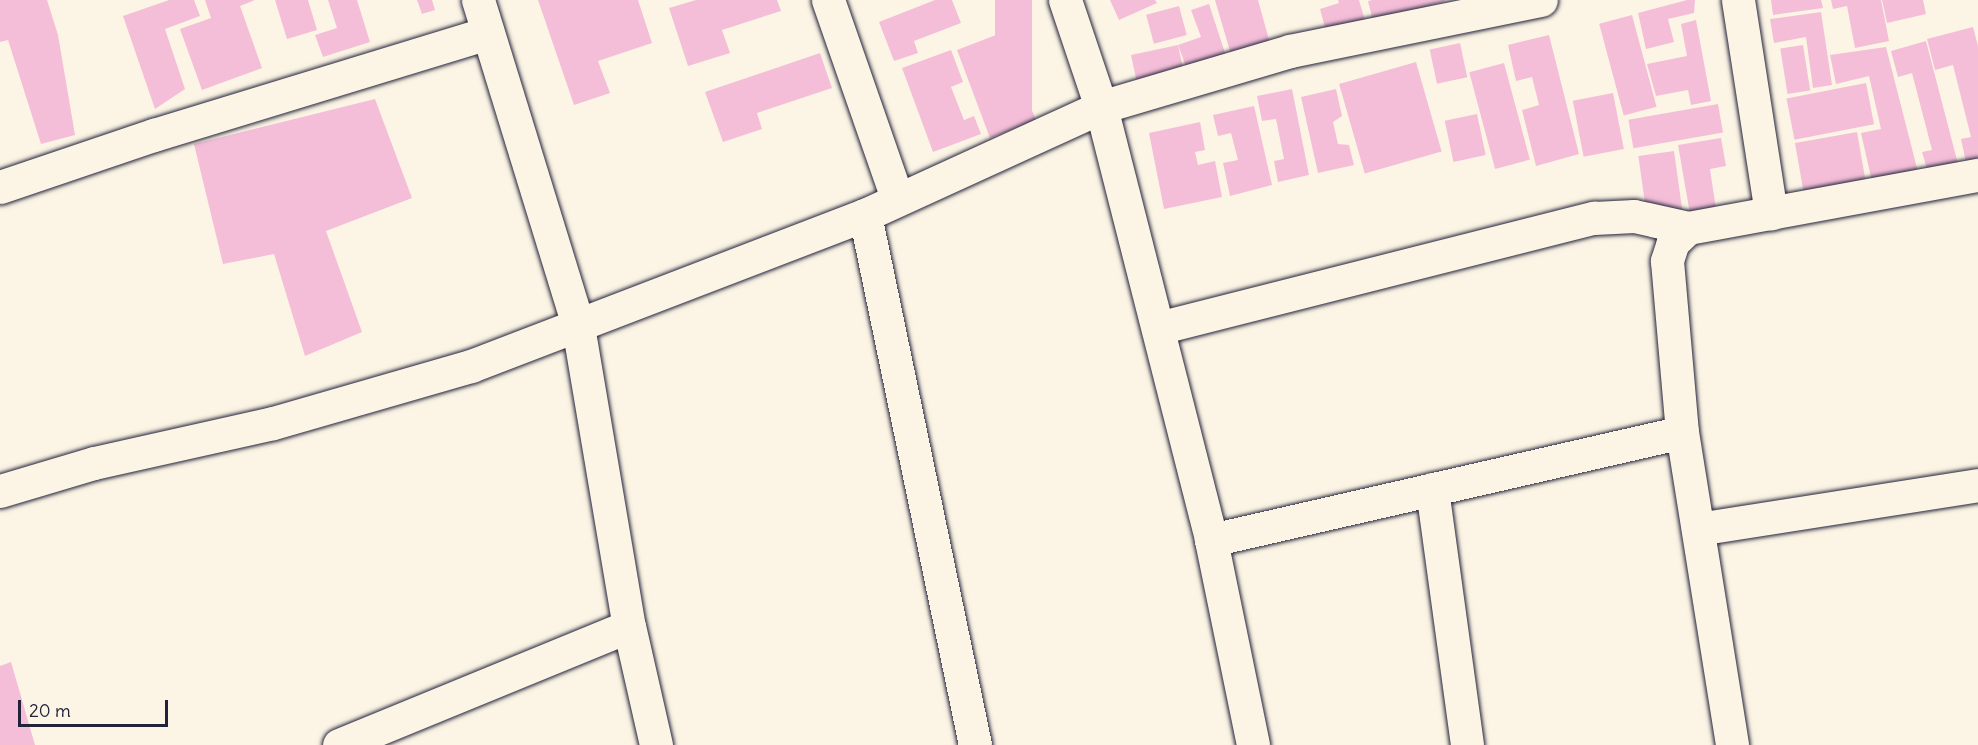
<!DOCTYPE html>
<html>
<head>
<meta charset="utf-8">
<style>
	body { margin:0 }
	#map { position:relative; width:1978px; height:745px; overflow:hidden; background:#fcf5e5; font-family:Delius,sans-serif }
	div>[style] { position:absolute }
	.building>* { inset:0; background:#f4bed8; transform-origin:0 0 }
	.roads { filter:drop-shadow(0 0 2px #22223b) drop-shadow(0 0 2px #22223b) }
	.street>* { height:33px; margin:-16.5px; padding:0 16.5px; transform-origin:16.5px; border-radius:16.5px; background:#fcf5e5 }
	span { translate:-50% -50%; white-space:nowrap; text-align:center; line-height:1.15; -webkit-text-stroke:6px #fcf5e5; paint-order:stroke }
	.scale { position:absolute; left:18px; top:700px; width:150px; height:27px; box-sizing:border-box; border:3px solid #22223b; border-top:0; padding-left:8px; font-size:18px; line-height:21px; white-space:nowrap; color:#22223b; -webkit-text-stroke:4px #fcf5e5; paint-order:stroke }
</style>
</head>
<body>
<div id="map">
	<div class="building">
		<div style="clip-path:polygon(0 0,47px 0,58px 35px,75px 135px,41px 144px,8px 40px,0 42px)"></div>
		<div style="clip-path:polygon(169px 0,194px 0,200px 16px,165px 29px,185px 89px,155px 109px,123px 16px)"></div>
		<div style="clip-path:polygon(205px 0,255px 0,240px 6px,262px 68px,202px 90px,180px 29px,211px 18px)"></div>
		<div style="clip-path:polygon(275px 0,308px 0,317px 30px,287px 39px)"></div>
		<div style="clip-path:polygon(328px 0,357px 0,370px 42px,323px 57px,315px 35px,337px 28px)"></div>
		<div style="clip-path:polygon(417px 0,432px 0,435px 10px,422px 14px)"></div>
		<div style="clip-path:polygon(538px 0,638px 0,652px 43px,598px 61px,610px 93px,574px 105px)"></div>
		<div style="clip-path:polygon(696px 0,777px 0,781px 11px,722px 30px,730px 53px,688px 66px,669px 8px)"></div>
		<div style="clip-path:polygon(935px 0,952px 0,961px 23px,914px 41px,918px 53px,894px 61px,879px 22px)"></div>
		<div style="left:995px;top:0;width:37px;height:124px"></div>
		<div style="clip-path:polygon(1110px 0,1155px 0,1157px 3px,1119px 20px)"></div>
		<div style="clip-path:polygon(1215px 0,1258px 0,1271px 47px,1232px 58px)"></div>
		<div style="clip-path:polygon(1338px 0,1359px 0,1366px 24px,1327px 35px,1320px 9px,1339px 3px)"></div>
		<div style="clip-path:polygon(1372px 0,1445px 0,1445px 1px,1373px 21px,1368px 1px)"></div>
		<div style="clip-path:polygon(1687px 0,1695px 0,1694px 13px,1668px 19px,1674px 42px,1646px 49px,1638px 13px)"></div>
		<div style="clip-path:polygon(1771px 0,1821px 0,1823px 8px,1773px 15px)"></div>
		<div style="clip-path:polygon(1831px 0,1881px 0,1889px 41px,1855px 48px,1847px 6px,1833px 9px)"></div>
		<div style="clip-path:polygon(1882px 0,1923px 0,1926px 14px,1887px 23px)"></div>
		<div style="clip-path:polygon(1209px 4px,1227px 59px,1188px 72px,1178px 45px,1201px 37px,1191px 10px)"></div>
		<div style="left:1179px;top:6px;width:30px;height:34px;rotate:75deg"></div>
		<div style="clip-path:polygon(1821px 12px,1832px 85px,1813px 88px,1806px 37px,1774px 43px,1770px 19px)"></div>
		<div style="left:1632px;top:15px;width:95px;height:34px;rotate:75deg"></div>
		<div style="clip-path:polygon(1696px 20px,1711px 101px,1691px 105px,1688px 90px,1656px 96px,1647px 64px,1687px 56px,1681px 24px)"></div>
		<div style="clip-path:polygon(1973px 27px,1978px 46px,1978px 164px,1967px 167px,1961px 139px,1971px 137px,1953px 65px,1935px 70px,1927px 39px)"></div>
		<div style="clip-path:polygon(1001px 33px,1012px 63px,999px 67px,1013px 104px,1027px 98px,1036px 120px,990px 138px,957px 50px)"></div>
		<div style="clip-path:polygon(1549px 35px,1579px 154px,1536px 166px,1522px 110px,1539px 105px,1532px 77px,1516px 81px,1508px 45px)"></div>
		<div style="clip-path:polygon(1926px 41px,1958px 164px,1928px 172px,1922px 152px,1932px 150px,1912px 73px,1898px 77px,1891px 51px)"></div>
		<div style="left:1460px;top:43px;width:35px;height:31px;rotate:78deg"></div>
		<div style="left:1178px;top:45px;width:30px;height:48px;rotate:78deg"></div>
		<div style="left:1803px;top:45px;width:46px;height:23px;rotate:81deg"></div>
		<div style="clip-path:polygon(1886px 47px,1919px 176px,1873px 186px,1861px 133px,1881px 129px,1869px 76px,1836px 84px,1830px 55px)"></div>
		<div style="clip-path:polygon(951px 50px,963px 82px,951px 87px,964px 120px,974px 116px,981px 134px,933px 152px,902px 68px)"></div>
		<div style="clip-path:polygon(820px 53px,832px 88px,757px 113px,762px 129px,723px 142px,705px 92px)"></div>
		<div style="left:1416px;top:62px;width:93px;height:80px;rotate:74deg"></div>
		<div style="left:1504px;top:63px;width:100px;height:36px;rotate:75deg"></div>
		<div style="left:1866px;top:83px;width:42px;height:81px;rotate:79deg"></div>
		<div style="clip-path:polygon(1292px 89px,1309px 175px,1278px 182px,1274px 161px,1284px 159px,1276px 119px,1262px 121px,1257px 96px)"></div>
		<div style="clip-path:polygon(1336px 89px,1342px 116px,1333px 122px,1338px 144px,1349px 145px,1354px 165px,1318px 173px,1301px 97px)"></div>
		<div style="left:1613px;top:93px;width:57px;height:41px;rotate:79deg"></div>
		<div style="clip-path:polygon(375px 99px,412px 198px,326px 231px,362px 332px,305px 356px,274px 254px,223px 264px,194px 144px)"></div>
		<div style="left:1718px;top:104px;width:29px;height:91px;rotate:80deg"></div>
		<div style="clip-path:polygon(1254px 106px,1272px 185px,1230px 196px,1223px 163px,1238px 160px,1231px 133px,1218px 136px,1213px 115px)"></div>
		<div style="left:1477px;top:114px;width:42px;height:33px;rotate:78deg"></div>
		<div style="clip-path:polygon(1200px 122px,1205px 150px,1195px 152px,1198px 165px,1215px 161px,1222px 197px,1164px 209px,1149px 133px)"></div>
		<div style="left:1857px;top:132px;width:52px;height:63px;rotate:80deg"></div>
		<div style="clip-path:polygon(1721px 138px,1726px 166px,1710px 169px,1716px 209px,1690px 214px,1678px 145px)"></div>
		<div style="left:1674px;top:151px;width:60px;height:36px;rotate:82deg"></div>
		<div style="clip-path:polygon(11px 662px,35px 745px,0 745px,0 666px)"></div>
	</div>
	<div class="roads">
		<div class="street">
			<div style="left:478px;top:0;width:341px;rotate:72.9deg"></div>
			<div style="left:578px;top:326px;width:304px;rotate:80.4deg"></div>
			<div style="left:629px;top:626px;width:122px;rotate:77.2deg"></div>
			<div style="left:828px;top:0;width:210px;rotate:70.8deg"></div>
			<div style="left:1065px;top:0;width:113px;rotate:71.4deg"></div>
			<div style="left:1101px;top:107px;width:447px;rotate:75.7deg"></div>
			<div style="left:1211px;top:540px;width:209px;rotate:78.4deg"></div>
			<div style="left:1738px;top:0;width:216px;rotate:81.2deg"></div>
			<div style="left:0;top:187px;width:163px;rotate:-18.7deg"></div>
			<div style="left:154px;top:135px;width:349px;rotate:-17deg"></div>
			<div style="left:865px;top:215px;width:541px;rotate:78.27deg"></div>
			<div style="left:1688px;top:228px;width:21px;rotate:137deg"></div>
			<div style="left:1673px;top:242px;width:20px;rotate:108deg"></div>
			<div style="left:1667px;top:261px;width:172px;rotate:85deg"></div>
			<div style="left:1682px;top:432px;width:317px;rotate:80.9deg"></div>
			<div style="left:1158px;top:328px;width:450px;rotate:-14.2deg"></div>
			<div style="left:1594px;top:218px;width:40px;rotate:-2.9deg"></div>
			<div style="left:1634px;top:216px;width:55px;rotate:12.5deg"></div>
			<div style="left:1688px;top:228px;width:295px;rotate:-10.4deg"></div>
			<div style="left:1432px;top:489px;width:258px;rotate:82.2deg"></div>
			<div style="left:0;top:491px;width:98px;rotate:-16.6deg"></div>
			<div style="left:94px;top:463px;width:183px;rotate:-12.6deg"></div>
			<div style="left:273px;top:423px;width:206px;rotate:-16.1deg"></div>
			<div style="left:471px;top:366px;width:422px;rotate:-21deg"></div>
			<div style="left:865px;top:215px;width:260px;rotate:-24.6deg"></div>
			<div style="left:1101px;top:107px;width:197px;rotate:-16.5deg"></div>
			<div style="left:1290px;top:51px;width:256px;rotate:-11.5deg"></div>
			<div style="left:1698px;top:529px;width:283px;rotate:-8.9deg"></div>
			<div style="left:1211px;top:540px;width:483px;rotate:-12.9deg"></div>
			<div style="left:339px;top:745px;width:313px;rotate:-22.3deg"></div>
		</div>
	</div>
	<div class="scale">20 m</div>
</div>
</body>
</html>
